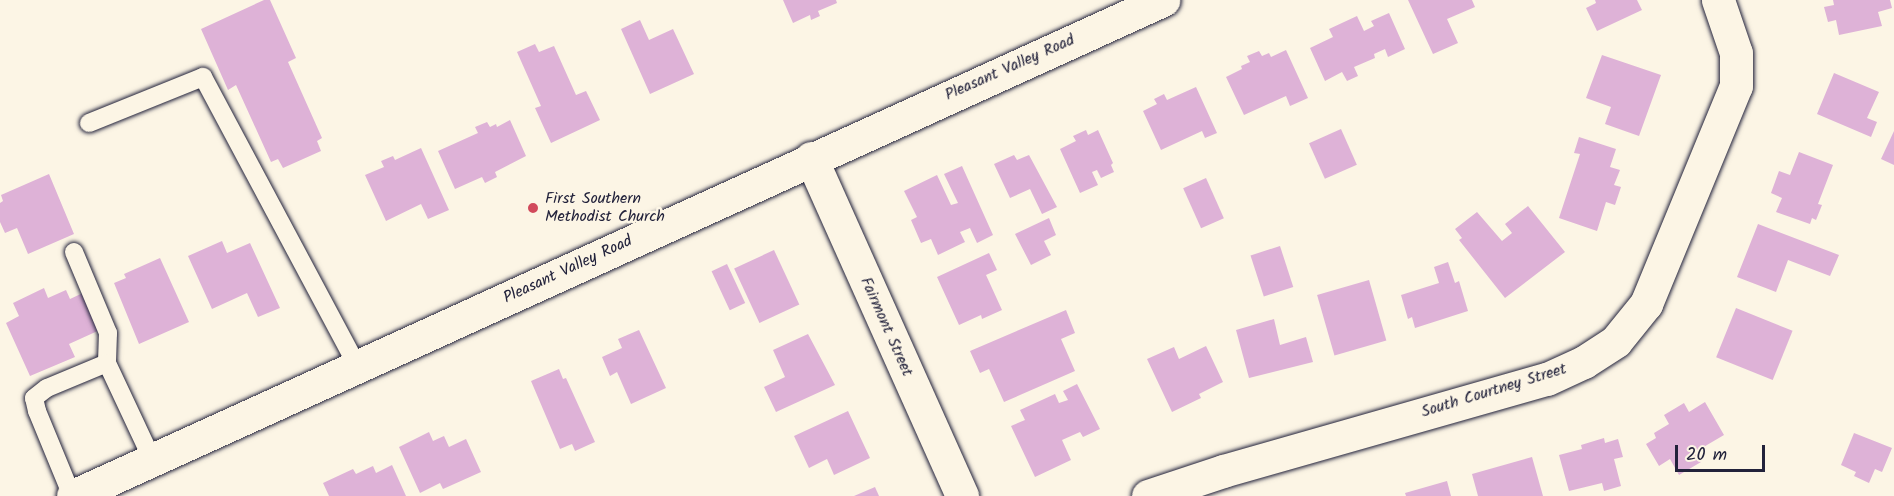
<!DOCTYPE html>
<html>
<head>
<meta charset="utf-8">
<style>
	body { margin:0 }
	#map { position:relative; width:1894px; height:496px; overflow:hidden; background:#fcf5e5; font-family:Kalam,sans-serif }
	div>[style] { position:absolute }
	.building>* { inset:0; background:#deb2d7; transform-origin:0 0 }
	.roads { filter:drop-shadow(0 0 2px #22223b) drop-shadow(0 0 2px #22223b) }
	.service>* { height:18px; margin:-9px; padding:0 9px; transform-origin:9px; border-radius:9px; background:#fcf5e5 }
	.minor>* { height:33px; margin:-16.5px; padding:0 16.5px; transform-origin:16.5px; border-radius:16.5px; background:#fcf5e5 }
	.tertiary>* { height:33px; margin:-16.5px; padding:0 16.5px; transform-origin:16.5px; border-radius:16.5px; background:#fcf5e5 }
	.dots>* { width:16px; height:16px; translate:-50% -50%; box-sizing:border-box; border:3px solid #fcf5e5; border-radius:50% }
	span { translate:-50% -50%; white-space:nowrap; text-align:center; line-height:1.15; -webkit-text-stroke:5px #fcf5e5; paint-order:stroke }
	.street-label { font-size:16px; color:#22223b }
	.poi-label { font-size:16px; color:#22223b }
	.left { translate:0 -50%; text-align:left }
	.scale { position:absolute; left:1675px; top:445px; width:90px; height:27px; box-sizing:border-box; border:3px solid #22223b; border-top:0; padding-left:8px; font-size:18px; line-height:21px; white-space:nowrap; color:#22223b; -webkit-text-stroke:4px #fcf5e5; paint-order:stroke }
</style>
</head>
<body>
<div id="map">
	<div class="building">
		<div style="clip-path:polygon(264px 0,270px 0,296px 58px,288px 62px,322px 138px,317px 141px,321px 151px,283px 168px,278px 159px,271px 162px,236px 85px,228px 90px,201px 29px)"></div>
		<div style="clip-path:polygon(783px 0,836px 0,837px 3px,818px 11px,820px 16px,811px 20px,810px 15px,793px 23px)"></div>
		<div style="clip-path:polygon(1408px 0,1472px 0,1475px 7px,1447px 19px,1458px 43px,1433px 54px)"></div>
		<div style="clip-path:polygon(1595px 0,1637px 0,1642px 10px,1597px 31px,1586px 8px,1596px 3px)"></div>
		<div style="clip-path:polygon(1833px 0,1890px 0,1892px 8px,1878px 12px,1882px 26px,1839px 35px,1836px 20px,1828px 22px,1824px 7px,1834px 5px)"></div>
		<div style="clip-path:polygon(1389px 13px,1405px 49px,1388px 57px,1385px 49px,1374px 54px,1375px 58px,1354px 67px,1358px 76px,1347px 81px,1342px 72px,1325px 81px,1310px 48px,1333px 37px,1329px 29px,1357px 16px,1364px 31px,1374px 26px,1371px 21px)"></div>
		<div style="clip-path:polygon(640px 20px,649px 40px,673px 29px,694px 74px,650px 94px,621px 29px)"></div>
		<div style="clip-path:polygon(535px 44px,539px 52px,554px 46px,576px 95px,586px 91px,600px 120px,551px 143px,535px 108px,541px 106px,517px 52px)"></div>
		<div style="clip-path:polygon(1286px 50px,1308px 98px,1290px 106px,1286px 96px,1244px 115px,1226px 77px,1242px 69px,1241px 66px,1250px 62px,1247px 56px,1259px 51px,1262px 56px,1269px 53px,1271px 57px)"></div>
		<div style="clip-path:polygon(1602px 55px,1661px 75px,1639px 136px,1605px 124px,1611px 107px,1586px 98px)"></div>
		<div style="clip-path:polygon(1834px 73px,1879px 92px,1867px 118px,1877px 122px,1871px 137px,1817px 114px)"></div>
		<div style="clip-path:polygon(1196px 87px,1217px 133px,1205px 138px,1202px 131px,1161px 150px,1143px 111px,1157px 104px,1154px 99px,1164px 94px,1167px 100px)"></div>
		<div style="clip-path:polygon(510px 120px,526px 156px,495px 172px,497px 177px,485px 183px,482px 177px,455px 189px,438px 151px,478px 133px,475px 127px,487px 122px,490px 127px,496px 124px,497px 127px)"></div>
		<div style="left:1341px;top:129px;width:39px;height:35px;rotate:66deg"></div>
		<div style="clip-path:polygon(1086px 130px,1088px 135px,1098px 130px,1113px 163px,1111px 165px,1114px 172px,1101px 178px,1097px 170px,1092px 172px,1098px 185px,1080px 193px,1060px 149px,1076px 141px,1073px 136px)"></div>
		<div style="clip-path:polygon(1894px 131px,1894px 165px,1881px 159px)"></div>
		<div style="clip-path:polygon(1579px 137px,1616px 149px,1610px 167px,1620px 170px,1614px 185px,1621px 187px,1615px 205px,1606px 202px,1597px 231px,1559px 218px,1580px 154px,1574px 153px)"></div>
		<div style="clip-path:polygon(421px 148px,449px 210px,428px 219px,421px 204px,386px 221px,365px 175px,384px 167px,381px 161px,393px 156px,395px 160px)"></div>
		<div style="clip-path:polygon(1799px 152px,1833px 165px,1818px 204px,1822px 205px,1816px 220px,1812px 218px,1810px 224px,1776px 212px,1782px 198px,1771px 193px,1779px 171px,1790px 175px)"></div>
		<div style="clip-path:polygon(1014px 155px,1017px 160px,1029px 155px,1057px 207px,1042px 214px,1030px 189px,1010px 198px,994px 164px)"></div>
		<div style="clip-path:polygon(962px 166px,993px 235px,977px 243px,970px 228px,960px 232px,965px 242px,938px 255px,931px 239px,921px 243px,911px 220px,917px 217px,904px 191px,937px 175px,951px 205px,958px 203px,944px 174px)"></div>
		<div style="clip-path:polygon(49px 174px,74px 234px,28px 254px,17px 228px,5px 233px,0 222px,0 203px,3px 201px,1px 195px)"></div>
		<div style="left:1206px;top:178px;width:44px;height:25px;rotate:66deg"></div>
		<div style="clip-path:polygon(1528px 206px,1565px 252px,1505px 298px,1459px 240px,1462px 238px,1455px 229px,1477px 212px,1502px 241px,1512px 233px,1505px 224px)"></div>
		<div style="clip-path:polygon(1049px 218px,1056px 235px,1044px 241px,1051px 255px,1031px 265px,1015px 234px)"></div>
		<div style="clip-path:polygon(1758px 224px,1839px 255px,1830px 276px,1788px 260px,1776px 292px,1737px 277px)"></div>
		<div style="clip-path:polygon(222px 241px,227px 253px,250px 243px,280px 308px,258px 317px,247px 293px,212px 309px,188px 256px)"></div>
		<div style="left:1280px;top:246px;width:43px;height:31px;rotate:72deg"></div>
		<div style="left:774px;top:250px;width:60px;height:44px;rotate:65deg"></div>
		<div style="clip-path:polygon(989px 253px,997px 270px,986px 275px,1002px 310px,982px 319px,981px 315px,959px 325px,937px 277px)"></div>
		<div style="clip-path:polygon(160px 258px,189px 322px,139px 344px,114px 283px,126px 278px,124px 274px)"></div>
		<div style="clip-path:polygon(1448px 262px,1455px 283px,1459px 281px,1468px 311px,1415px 328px,1412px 317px,1408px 319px,1401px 295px,1439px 283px,1434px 267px)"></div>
		<div style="left:727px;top:264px;width:43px;height:17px;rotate:65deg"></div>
		<div style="left:1369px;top:280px;width:63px;height:54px;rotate:74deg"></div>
		<div style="clip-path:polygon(44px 288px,48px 298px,66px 290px,70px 299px,85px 292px,102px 329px,69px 344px,75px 357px,30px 376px,6px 323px,19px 316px,13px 303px)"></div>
		<div style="left:1736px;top:308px;width:61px;height:53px;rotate:22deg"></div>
		<div style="clip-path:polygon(1066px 310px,1075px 333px,1061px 339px,1075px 371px,1004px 402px,989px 369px,980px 373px,970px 351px)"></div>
		<div style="clip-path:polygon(1274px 319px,1280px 345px,1306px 337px,1313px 362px,1249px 378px,1236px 330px)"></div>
		<div style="clip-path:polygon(639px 330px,666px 388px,631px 404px,617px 372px,610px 376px,602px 357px,622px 348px,618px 339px)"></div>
		<div style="clip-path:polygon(808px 334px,835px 385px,776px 412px,764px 387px,785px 377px,773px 350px)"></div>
		<div style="clip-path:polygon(1206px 346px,1223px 382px,1199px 394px,1201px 398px,1172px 412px,1147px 359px,1174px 347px,1179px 359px)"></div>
		<div style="clip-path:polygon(559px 369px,563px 379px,566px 378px,595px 442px,575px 451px,572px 444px,560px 449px,531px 381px)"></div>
		<div style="clip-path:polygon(1077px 384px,1100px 429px,1083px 437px,1080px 432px,1062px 440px,1071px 460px,1035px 477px,1011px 426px,1025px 420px,1020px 410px,1055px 394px,1059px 403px,1068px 400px,1063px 391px)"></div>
		<div style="clip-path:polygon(1705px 402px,1724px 435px,1695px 452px,1701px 462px,1679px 475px,1670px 459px,1659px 466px,1646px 444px,1656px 438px,1654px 433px,1669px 424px,1664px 415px,1684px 403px,1689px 412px)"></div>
		<div style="clip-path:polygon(848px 411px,870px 458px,834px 475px,827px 459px,809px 468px,794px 436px)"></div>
		<div style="clip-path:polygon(429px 432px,433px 441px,444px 436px,449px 447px,466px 439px,481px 472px,443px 489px,440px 483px,420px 493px,399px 447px)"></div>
		<div style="clip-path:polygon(1854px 433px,1892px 448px,1882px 472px,1875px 469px,1869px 483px,1854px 476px,1856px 472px,1841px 465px)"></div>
		<div style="clip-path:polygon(1604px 438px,1605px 443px,1618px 439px,1623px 457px,1614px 459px,1621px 486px,1604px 491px,1602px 483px,1569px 491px,1559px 455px,1582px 449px,1581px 445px)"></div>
		<div style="clip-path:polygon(1532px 457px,1543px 496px,1478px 496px,1472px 474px)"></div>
		<div style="clip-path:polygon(392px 465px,406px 496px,329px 496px,323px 483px,353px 469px,356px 474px,373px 466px,376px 473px)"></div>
		<div style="clip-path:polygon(1447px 481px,1451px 496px,1406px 496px,1405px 493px)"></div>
		<div style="clip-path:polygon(875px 487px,879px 496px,854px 496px)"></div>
	</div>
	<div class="roads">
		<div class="service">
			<div style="left:89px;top:123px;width:123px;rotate:-22deg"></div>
			<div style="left:203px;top:77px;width:327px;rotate:61.9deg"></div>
			<div style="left:74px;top:252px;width:88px;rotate:67.2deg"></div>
			<div style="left:108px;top:333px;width:30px;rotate:92deg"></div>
			<div style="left:72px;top:496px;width:92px;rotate:-112.4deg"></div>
			<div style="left:37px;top:411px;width:13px;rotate:-103deg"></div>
			<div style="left:34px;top:398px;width:16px;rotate:-38deg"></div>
			<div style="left:47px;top:388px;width:65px;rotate:-22.6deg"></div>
			<div style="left:107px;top:363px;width:106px;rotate:64.9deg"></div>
		</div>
		<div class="minor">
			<div style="left:811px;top:158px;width:370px;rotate:65.9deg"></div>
			<div style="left:1148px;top:496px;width:79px;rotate:-18.4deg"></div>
			<div style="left:1223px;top:471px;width:337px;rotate:-15.9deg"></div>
			<div style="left:1547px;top:379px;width:41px;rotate:-24.7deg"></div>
			<div style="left:1584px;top:362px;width:38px;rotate:-33deg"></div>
			<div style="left:1616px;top:341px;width:48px;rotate:-51deg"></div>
			<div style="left:1646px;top:304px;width:236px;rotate:-67.6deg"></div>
			<div style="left:1736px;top:86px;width:33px;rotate:-90deg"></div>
			<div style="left:1736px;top:53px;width:56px;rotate:-108.8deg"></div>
		</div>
		<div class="tertiary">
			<div style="left:73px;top:496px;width:1198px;rotate:-24.47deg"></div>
		</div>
	</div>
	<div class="dots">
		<div style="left:533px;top:208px;background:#d1495b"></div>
	</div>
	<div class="street-label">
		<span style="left:1010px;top:68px;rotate:-24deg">Pleasant Valley Road</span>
		<span style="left:568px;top:270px;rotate:-25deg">Pleasant Valley Road</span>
		<span style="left:886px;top:327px;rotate:66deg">Fairmont Street</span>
		<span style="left:1494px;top:391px;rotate:-17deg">South Courtney Street</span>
	</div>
	<div class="poi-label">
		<span class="left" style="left:545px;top:208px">First Southern<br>Methodist Church</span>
	</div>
	<div class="scale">20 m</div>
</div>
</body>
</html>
